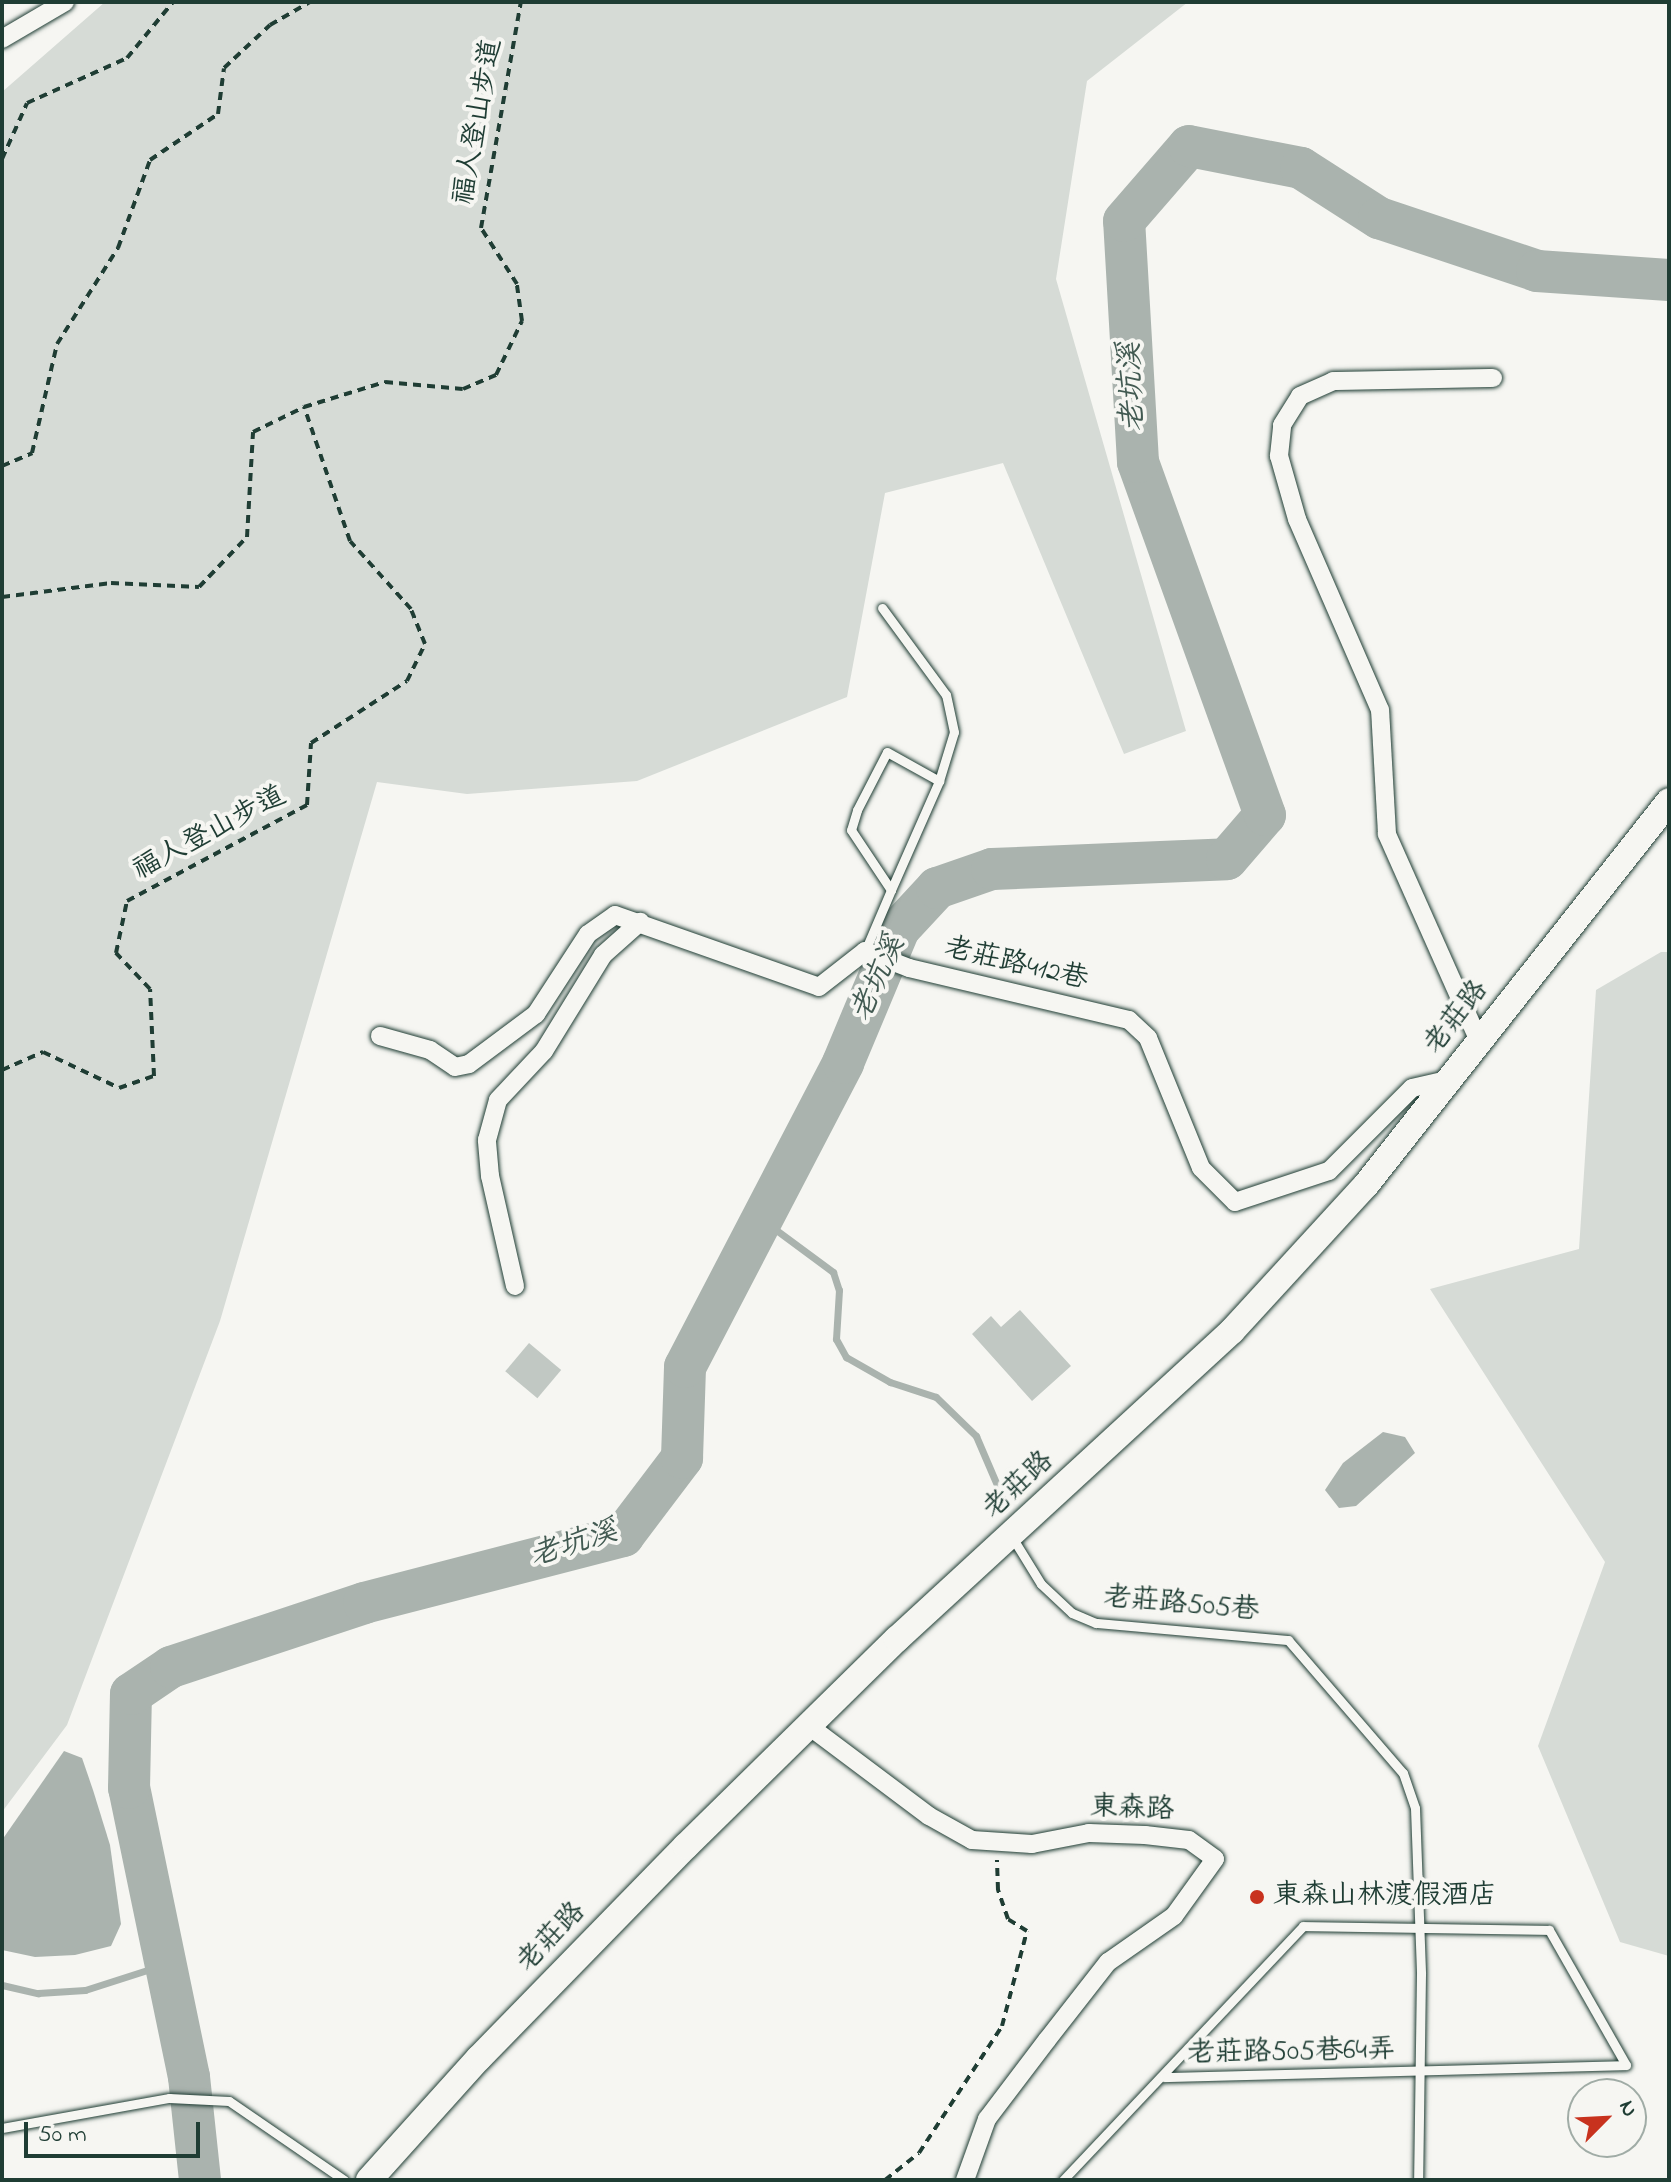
<!DOCTYPE html>
<html>
<head>
<meta charset="utf-8">
<style>
	body { margin:0 }
	#map { position:relative; width:1671px; height:2182px; overflow:hidden; background:#f6f6f2; font-family:"Indie Flower","LXGW WenKai TC",sans-serif }
	div>[style] { position:absolute }
	.green>* { inset:0; background:#d6dbd6 }
	.water>* { inset:0; background:#aab3ae }
	.stream>* { height:7px; margin:-3.5px; padding:0 3.5px; transform-origin:3.5px; border-radius:3.5px; background:#aab3ae }
	.river>* { height:42px; margin:-21px; padding:0 21px; transform-origin:21px; border-radius:21px; background:#aab3ae }
	.building>* { inset:0; background:#c1c8c3; transform-origin:0 0 }
	.path>* { height:4px; margin-top:-2px; transform-origin:0; background:repeating-linear-gradient(90deg,#1f3d34 0 8px,transparent 0 14px) }
	.roads { filter:drop-shadow(0 0 2px #1f3d34) drop-shadow(0 0 2px #1f3d34) }
	.lane>* { height:9px; margin:-4.5px; padding:0 4.5px; transform-origin:4.5px; border-radius:4.5px; background:#f6f6f2 }
	.street>* { height:18px; margin:-9px; padding:0 9px; transform-origin:9px; border-radius:9px; background:#f6f6f2 }
	.secondary>* { height:26px; margin:-13px; padding:0 13px; transform-origin:13px; border-radius:13px; background:#f6f6f2 }
	.dots>* { width:22px; height:22px; translate:-50% -50%; box-sizing:border-box; border:4px solid #f6f6f2; border-radius:50% }
	span { translate:-50% -50%; white-space:nowrap; text-align:center; line-height:1.15; -webkit-text-stroke:8px #f6f6f2; paint-order:stroke }
	.street-label { font-size:28px; color:#1f3d34 }
	.poi-label { font-size:28px; color:#1f3d34 }
	.left { translate:0 -50%; text-align:left }
	.water-label { font-size:30px; color:#425a52; font-style:italic }
	.frame { position:absolute; inset:0; border:4px solid #1f3d34; pointer-events:none }
	.north { position:absolute; left:1567px; top:2078px; width:80px; height:80px; box-sizing:border-box; background:#f6f6f2; border:2px solid #a0aca6; border-radius:50%; rotate:66deg; font-size:22px; font-weight:700; line-height:32px; text-align:center; color:#1f3d34 }
	.north::after { content:''; display:block; margin:auto; width:28px; height:36px; background:#c8321e; clip-path:polygon(50% 0,100% 100%,50% 72%,0 100%) }
	.scale { position:absolute; left:24px; top:2122px; width:176px; height:36px; box-sizing:border-box; border:4px solid #1f3d34; border-top:0; padding-left:10px; font-size:24px; line-height:28px; white-space:nowrap; color:#1f3d34; -webkit-text-stroke:6px #f6f6f2; paint-order:stroke }
</style>
</head>
<body>
<div id="map">
	<div class="green">
		<div style="clip-path:polygon(105px 2px,1188px 2px,1087px 81px,1056px 279px,1186px 731px,1124px 754px,1003px 463px,885px 493px,847px 697px,637px 781px,467px 794px,377px 782px,220px 1321px,67px 1725px,2px 1812px,2px 92px)"></div>
		<div style="clip-path:polygon(1661px 952px,1669px 952px,1669px 1956px,1620px 1942px,1538px 1746px,1605px 1562px,1430px 1289px,1579px 1249px,1596px 990px)"></div>
	</div>
	<div class="water">
		<div style="clip-path:polygon(1383px 1432px,1405px 1437px,1415px 1453px,1356px 1506px,1339px 1508px,1325px 1490px,1343px 1463px)"></div>
		<div style="clip-path:polygon(64px 1751px,82px 1758px,93px 1790px,110px 1845px,121px 1924px,111px 1946px,75px 1955px,35px 1957px,2px 1950px,2px 1840px)"></div>
	</div>
	<div class="stream">
		<div style="left:760px;top:1218px;width:91px;rotate:36.5deg"></div>
		<div style="left:833px;top:1272px;width:19px;rotate:72deg"></div>
		<div style="left:839px;top:1290px;width:49px;rotate:93.5deg"></div>
		<div style="left:836px;top:1339px;width:21px;rotate:61deg"></div>
		<div style="left:846px;top:1357px;width:51px;rotate:29.6deg"></div>
		<div style="left:890px;top:1382px;width:48px;rotate:18.1deg"></div>
		<div style="left:936px;top:1397px;width:56px;rotate:44.3deg"></div>
		<div style="left:976px;top:1436px;width:69px;rotate:66.8deg"></div>
		<div style="left:2px;top:1985px;width:37px;rotate:13deg"></div>
		<div style="left:38px;top:1993px;width:47px;rotate:-3.7deg"></div>
		<div style="left:85px;top:1990px;width:85px;rotate:-17.8deg"></div>
	</div>
	<div class="river">
		<div style="left:200px;top:2180px;width:104px;rotate:-96.1deg"></div>
		<div style="left:189px;top:2077px;width:295px;rotate:-101.7deg"></div>
		<div style="left:129px;top:1788px;width:94px;rotate:-88.8deg"></div>
		<div style="left:131px;top:1694px;width:48px;rotate:-34deg"></div>
		<div style="left:171px;top:1667px;width:203px;rotate:-18.3deg"></div>
		<div style="left:364px;top:1603px;width:268px;rotate:-14.5deg"></div>
		<div style="left:623px;top:1536px;width:98px;rotate:-52.9deg"></div>
		<div style="left:682px;top:1458px;width:91px;rotate:-88.1deg"></div>
		<div style="left:685px;top:1367px;width:343px;rotate:-62.5deg"></div>
		<div style="left:843px;top:1063px;width:145px;rotate:-67.3deg"></div>
		<div style="left:899px;top:929px;width:56px;rotate:-47.2deg"></div>
		<div style="left:937px;top:888px;width:58px;rotate:-19.1deg"></div>
		<div style="left:992px;top:869px;width:235px;rotate:-2.4deg"></div>
		<div style="left:1227px;top:859px;width:58px;rotate:-49.2deg"></div>
		<div style="left:1265px;top:815px;width:375px;rotate:-109.8deg"></div>
		<div style="left:1138px;top:462px;width:241px;rotate:-93.3deg"></div>
		<div style="left:1124px;top:221px;width:99px;rotate:-49.1deg"></div>
		<div style="left:1189px;top:146px;width:114px;rotate:11.1deg"></div>
		<div style="left:1301px;top:168px;width:93px;rotate:32.7deg"></div>
		<div style="left:1379px;top:218px;width:167px;rotate:18.5deg"></div>
		<div style="left:1537px;top:271px;width:132px;rotate:3.9deg"></div>
	</div>
	<div class="building">
		<div style="clip-path:polygon(1020px 1310px,1071px 1366px,1032px 1401px,972px 1334px,991px 1316px,1001px 1327px)"></div>
		<div style="left:529px;top:1343px;width:42px;height:37px;rotate:40deg"></div>
	</div>
	<div class="path">
		<div style="left:2px;top:159px;width:61px;rotate:-65.9deg"></div>
		<div style="left:27px;top:103px;width:110px;rotate:-24.2deg"></div>
		<div style="left:127px;top:58px;width:72px;rotate:-50.6deg"></div>
		<div style="left:2px;top:466px;width:33px;rotate:-23deg"></div>
		<div style="left:32px;top:453px;width:112px;rotate:-77.1deg"></div>
		<div style="left:57px;top:344px;width:114px;rotate:-57.6deg"></div>
		<div style="left:118px;top:248px;width:94px;rotate:-70deg"></div>
		<div style="left:150px;top:160px;width:82px;rotate:-34.1deg"></div>
		<div style="left:218px;top:114px;width:46px;rotate:-82.6deg"></div>
		<div style="left:224px;top:68px;width:63px;rotate:-43.1deg"></div>
		<div style="left:270px;top:25px;width:46px;rotate:-29.9deg"></div>
		<div style="left:2px;top:597px;width:110px;rotate:-7.3deg"></div>
		<div style="left:111px;top:583px;width:88px;rotate:2.6deg"></div>
		<div style="left:199px;top:587px;width:69px;rotate:-46.2deg"></div>
		<div style="left:247px;top:537px;width:105px;rotate:-86.7deg"></div>
		<div style="left:253px;top:432px;width:57px;rotate:-26.1deg"></div>
		<div style="left:2px;top:1070px;width:45px;rotate:-23.7deg"></div>
		<div style="left:43px;top:1052px;width:84px;rotate:25.3deg"></div>
		<div style="left:119px;top:1088px;width:37px;rotate:-19deg"></div>
		<div style="left:154px;top:1076px;width:87px;rotate:-92.6deg"></div>
		<div style="left:150px;top:989px;width:50px;rotate:-133.4deg"></div>
		<div style="left:116px;top:953px;width:53px;rotate:-78.1deg"></div>
		<div style="left:127px;top:901px;width:204px;rotate:-28.1deg"></div>
		<div style="left:307px;top:805px;width:62px;rotate:-86.3deg"></div>
		<div style="left:311px;top:743px;width:114px;rotate:-32.9deg"></div>
		<div style="left:407px;top:681px;width:41px;rotate:-64.1deg"></div>
		<div style="left:425px;top:644px;width:38px;rotate:-112deg"></div>
		<div style="left:411px;top:609px;width:91px;rotate:-131.9deg"></div>
		<div style="left:350px;top:541px;width:142px;rotate:-108.9deg"></div>
		<div style="left:304px;top:407px;width:85px;rotate:-17.2deg"></div>
		<div style="left:385px;top:382px;width:78px;rotate:5.1deg"></div>
		<div style="left:463px;top:389px;width:36px;rotate:-23deg"></div>
		<div style="left:496px;top:375px;width:60px;rotate:-64.3deg"></div>
		<div style="left:522px;top:321px;width:37px;rotate:-98deg"></div>
		<div style="left:517px;top:284px;width:67px;rotate:-122.7deg"></div>
		<div style="left:481px;top:228px;width:230px;rotate:-80deg"></div>
		<div style="left:885px;top:2180px;width:43px;rotate:-38.5deg"></div>
		<div style="left:919px;top:2153px;width:152px;rotate:-56.8deg"></div>
		<div style="left:1002px;top:2026px;width:98px;rotate:-75.3deg"></div>
		<div style="left:1027px;top:1931px;width:22px;rotate:-148deg"></div>
		<div style="left:1008px;top:1919px;width:31px;rotate:-109deg"></div>
		<div style="left:998px;top:1890px;width:30px;rotate:-92deg"></div>
	</div>
	<div class="roads">
		<div class="lane">
			<div style="left:891px;top:890px;width:119px;rotate:-66.2deg"></div>
			<div style="left:865px;top:951px;width:66px;rotate:-66.9deg"></div>
			<div style="left:891px;top:890px;width:72px;rotate:-123.7deg"></div>
			<div style="left:851px;top:830px;width:21px;rotate:-73deg"></div>
			<div style="left:857px;top:810px;width:65px;rotate:-62.7deg"></div>
			<div style="left:887px;top:752px;width:60px;rotate:29.1deg"></div>
			<div style="left:939px;top:781px;width:51px;rotate:-73deg"></div>
			<div style="left:954px;top:732px;width:38px;rotate:-102deg"></div>
			<div style="left:946px;top:695px;width:108px;rotate:-126.3deg"></div>
			<div style="left:1012px;top:1537px;width:55px;rotate:58.3deg"></div>
			<div style="left:1041px;top:1584px;width:42px;rotate:43.1deg"></div>
			<div style="left:1072px;top:1613px;width:26px;rotate:23deg"></div>
			<div style="left:1096px;top:1623px;width:193px;rotate:5.1deg"></div>
			<div style="left:1288px;top:1640px;width:176px;rotate:49.2deg"></div>
			<div style="left:1403px;top:1773px;width:37px;rotate:71deg"></div>
			<div style="left:1415px;top:1808px;width:166px;rotate:87.9deg"></div>
			<div style="left:1421px;top:1974px;width:206px;rotate:90.8deg"></div>
			<div style="left:2px;top:2128px;width:170px;rotate:-10.2deg"></div>
			<div style="left:169px;top:2098px;width:60px;rotate:2.9deg"></div>
			<div style="left:229px;top:2101px;width:140px;rotate:34.5deg"></div>
			<div style="left:1063px;top:2180px;width:349px;rotate:-46.6deg"></div>
			<div style="left:1303px;top:1926px;width:246px;rotate:0.9deg"></div>
			<div style="left:1549px;top:1930px;width:155px;rotate:60.3deg"></div>
			<div style="left:1626px;top:2065px;width:462px;rotate:178.5deg"></div>
		</div>
		<div class="street">
			<div style="left:2px;top:39px;width:73px;rotate:-30.4deg"></div>
			<div style="left:380px;top:1036px;width:52px;rotate:15.6deg"></div>
			<div style="left:430px;top:1050px;width:30px;rotate:34deg"></div>
			<div style="left:455px;top:1067px;width:14px;rotate:-12deg"></div>
			<div style="left:469px;top:1064px;width:84px;rotate:-36.7deg"></div>
			<div style="left:536px;top:1014px;width:95px;rotate:-57deg"></div>
			<div style="left:588px;top:934px;width:33px;rotate:-35deg"></div>
			<div style="left:615px;top:915px;width:216px;rotate:19.4deg"></div>
			<div style="left:819px;top:987px;width:58px;rotate:-38deg"></div>
			<div style="left:865px;top:951px;width:47px;rotate:21.1deg"></div>
			<div style="left:909px;top:968px;width:226px;rotate:13.3deg"></div>
			<div style="left:1129px;top:1020px;width:26px;rotate:43deg"></div>
			<div style="left:1148px;top:1038px;width:140px;rotate:67.8deg"></div>
			<div style="left:1201px;top:1168px;width:48px;rotate:45deg"></div>
			<div style="left:1235px;top:1202px;width:99px;rotate:-18.3deg"></div>
			<div style="left:1329px;top:1171px;width:117px;rotate:-45deg"></div>
			<div style="left:1412px;top:1088px;width:37px;rotate:-13deg"></div>
			<div style="left:1479px;top:1041px;width:227px;rotate:-114deg"></div>
			<div style="left:1387px;top:834px;width:124px;rotate:-93.2deg"></div>
			<div style="left:1380px;top:710px;width:208px;rotate:-113.5deg"></div>
			<div style="left:1297px;top:519px;width:66px;rotate:-105.9deg"></div>
			<div style="left:1279px;top:456px;width:31px;rotate:-84deg"></div>
			<div style="left:1282px;top:425px;width:34px;rotate:-58deg"></div>
			<div style="left:1300px;top:396px;width:36px;rotate:-24deg"></div>
			<div style="left:1333px;top:381px;width:160px;rotate:-1.1deg"></div>
			<div style="left:515px;top:1286px;width:113px;rotate:-102.8deg"></div>
			<div style="left:490px;top:1176px;width:36px;rotate:-95deg"></div>
			<div style="left:487px;top:1140px;width:41px;rotate:-74.6deg"></div>
			<div style="left:498px;top:1100px;width:67px;rotate:-46.8deg"></div>
			<div style="left:544px;top:1051px;width:113px;rotate:-58.4deg"></div>
			<div style="left:603px;top:955px;width:50px;rotate:-41.7deg"></div>
			<div style="left:809px;top:1726px;width:150px;rotate:36.9deg"></div>
			<div style="left:929px;top:1816px;width:49px;rotate:29.2deg"></div>
			<div style="left:972px;top:1840px;width:60px;rotate:3.8deg"></div>
			<div style="left:1032px;top:1844px;width:58px;rotate:-10.9deg"></div>
			<div style="left:1089px;top:1833px;width:56px;rotate:2deg"></div>
			<div style="left:1145px;top:1835px;width:44px;rotate:6.5deg"></div>
			<div style="left:1189px;top:1840px;width:32px;rotate:36deg"></div>
			<div style="left:1215px;top:1859px;width:70px;rotate:125.7deg"></div>
			<div style="left:1174px;top:1916px;width:80px;rotate:145.1deg"></div>
			<div style="left:1108px;top:1962px;width:99px;rotate:128deg"></div>
			<div style="left:1047px;top:2040px;width:99px;rotate:127.2deg"></div>
			<div style="left:987px;top:2119px;width:65px;rotate:109.8deg"></div>
		</div>
		<div class="secondary">
			<div style="left:369px;top:2180px;width:164px;rotate:-48deg"></div>
			<div style="left:479px;top:2058px;width:296px;rotate:-45.7deg"></div>
			<div style="left:686px;top:1846px;width:296px;rotate:-44.5deg"></div>
			<div style="left:897px;top:1639px;width:455px;rotate:-42.6deg"></div>
			<div style="left:1232px;top:1331px;width:198px;rotate:-47.5deg"></div>
			<div style="left:1366px;top:1185px;width:489px;rotate:-51.7deg"></div>
		</div>
	</div>
	<div class="dots">
		<div style="left:1257px;top:1897px;background:#c8321e"></div>
	</div>
	<div class="street-label">
		<span style="left:479px;top:122px;rotate:-80deg">福人登山步道</span>
		<span style="left:210px;top:834px;rotate:-28deg">福人登山步道</span>
		<span style="left:1016px;top:965px;rotate:13deg">老莊路412巷</span>
		<span style="left:1457px;top:1018px;rotate:-52deg">老莊路</span>
		<span style="left:1019px;top:1486px;rotate:-43deg">老莊路</span>
		<span style="left:1181px;top:1605px;rotate:5deg">老莊路505巷</span>
		<span style="left:1132px;top:1810px;rotate:2deg">東森路</span>
		<span style="left:552px;top:1938px;rotate:-46deg">老莊路</span>
		<span style="left:1291px;top:2053px;rotate:-1deg">老莊路505巷64弄</span>
	</div>
	<div class="poi-label">
		<span class="left" style="left:1273px;top:1897px">東森山林渡假酒店</span>
	</div>
	<div class="water-label">
		<span style="left:1133px;top:387px;rotate:-93deg">老坑溪</span>
		<span style="left:879px;top:979px;rotate:-66deg">老坑溪</span>
		<span style="left:574px;top:1545px;rotate:-18deg">老坑溪</span>
	</div>
	<div class="frame"></div>
	<div class="north">N</div>
	<div class="scale">50 m</div>
</div>
</body>
</html>
